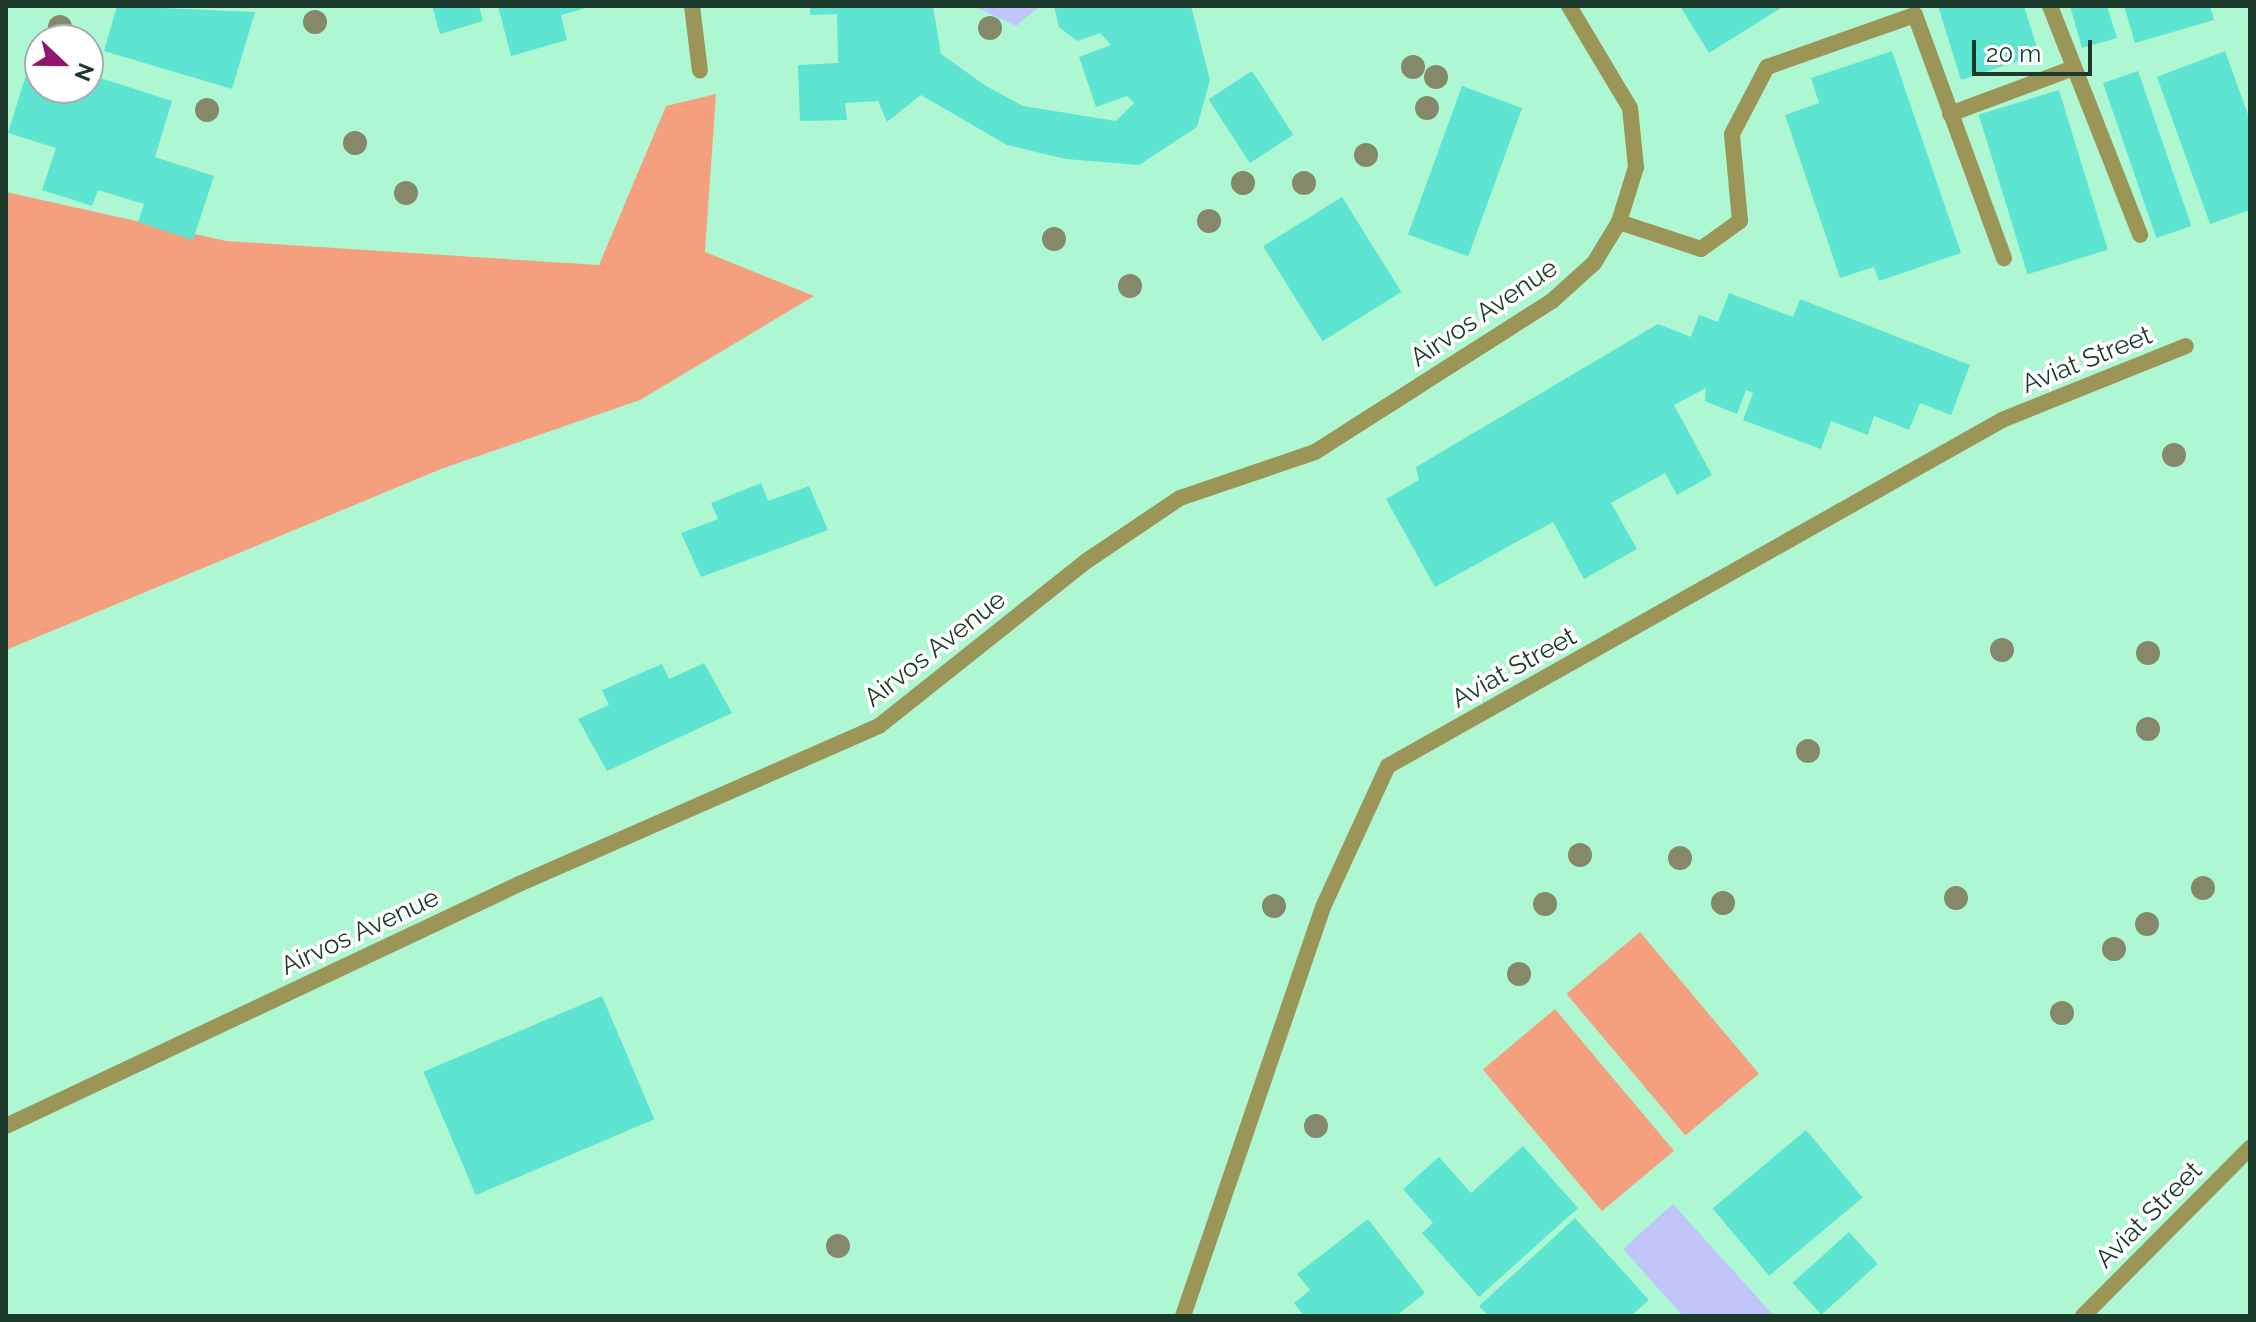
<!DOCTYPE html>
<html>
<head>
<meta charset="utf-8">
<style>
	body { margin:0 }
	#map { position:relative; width:2256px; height:1322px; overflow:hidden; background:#adf8d3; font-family:Raleway,sans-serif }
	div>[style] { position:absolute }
	.green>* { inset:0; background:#f4a07f; transform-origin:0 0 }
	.water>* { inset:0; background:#c2c5f9 }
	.building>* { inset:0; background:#5de5d2; transform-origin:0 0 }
	.service>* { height:16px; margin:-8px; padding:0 8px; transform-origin:8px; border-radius:8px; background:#9c9558 }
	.minor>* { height:16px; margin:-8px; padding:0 8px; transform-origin:8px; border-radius:8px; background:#9c9558 }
	.trees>* { width:24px; height:24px; margin:-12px; border-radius:50%; background:#86886a }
	span { translate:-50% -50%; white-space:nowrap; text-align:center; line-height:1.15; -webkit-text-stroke:7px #fff; paint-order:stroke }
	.street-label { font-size:26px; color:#1b3a2b }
	.frame { position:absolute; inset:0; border:8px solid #1b3a2b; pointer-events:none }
	.north { position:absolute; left:24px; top:24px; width:80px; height:80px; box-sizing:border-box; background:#fff; border:2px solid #a4b0aa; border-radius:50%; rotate:112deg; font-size:22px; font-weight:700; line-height:32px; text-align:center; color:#1b3a2b }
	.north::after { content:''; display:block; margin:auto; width:28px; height:36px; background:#921570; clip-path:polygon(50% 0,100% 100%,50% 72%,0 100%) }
	.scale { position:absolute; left:1972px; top:40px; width:120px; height:36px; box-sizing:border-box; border:4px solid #1b3a2b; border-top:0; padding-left:10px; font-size:24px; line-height:28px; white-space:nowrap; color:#1b3a2b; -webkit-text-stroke:6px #fff; paint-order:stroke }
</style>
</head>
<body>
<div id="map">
	<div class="green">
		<div style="clip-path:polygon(716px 94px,705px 252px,814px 296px,640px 400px,441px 469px,6px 650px,6px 192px,226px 241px,599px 265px,666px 106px)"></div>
		<div style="left:1640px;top:932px;width:185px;height:96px;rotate:50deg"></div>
		<div style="left:1555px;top:1009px;width:185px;height:94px;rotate:50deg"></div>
	</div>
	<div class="water">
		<div style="clip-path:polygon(974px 6px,1040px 6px,1016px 26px)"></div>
		<div style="clip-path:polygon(1673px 1204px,1774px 1316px,1683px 1316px,1623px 1249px)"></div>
	</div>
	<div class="building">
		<div style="clip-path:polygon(117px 6px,255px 12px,232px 89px,104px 51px)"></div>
		<div style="clip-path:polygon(432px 6px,479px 6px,483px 21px,440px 34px)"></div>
		<div style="clip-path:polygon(498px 6px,589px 6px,589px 7px,561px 15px,567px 40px,511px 56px)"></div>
		<div style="clip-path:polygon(810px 6px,933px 6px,941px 54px,986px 86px,1023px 106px,1116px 121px,1134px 103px,1127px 96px,1096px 107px,1079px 57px,1111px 45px,1100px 33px,1077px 41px,1059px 27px,1054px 6px,1191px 6px,1210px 80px,1197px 127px,1139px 165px,1066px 159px,1007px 145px,921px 95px,887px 122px,878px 101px,845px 103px,847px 120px,800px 121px,798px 65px,838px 63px,837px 14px,810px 15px)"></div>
		<div style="clip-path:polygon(1680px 6px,1784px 6px,1709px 53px)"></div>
		<div style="clip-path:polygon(1938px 6px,2024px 6px,2039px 54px,1961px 80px)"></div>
		<div style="clip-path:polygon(2070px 6px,2107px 6px,2117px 38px,2082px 48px)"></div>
		<div style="clip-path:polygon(2124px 6px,2210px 6px,2214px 20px,2135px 43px)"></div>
		<div style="clip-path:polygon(1892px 51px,1961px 253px,1879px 281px,1874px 267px,1840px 278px,1785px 115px,1819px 103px,1811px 78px)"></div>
		<div style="clip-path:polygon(2225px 51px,2250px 120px,2250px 210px,2210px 224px,2157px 77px)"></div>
		<div style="clip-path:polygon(32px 56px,40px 59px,40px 88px,88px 88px,88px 74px,172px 101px,155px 157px,214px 176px,193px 240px,138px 222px,144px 204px,98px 190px,92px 206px,42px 190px,56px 148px,8px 133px)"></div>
		<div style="left:1252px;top:71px;width:76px;height:52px;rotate:57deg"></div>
		<div style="left:2138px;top:71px;width:164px;height:37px;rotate:71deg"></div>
		<div style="left:1462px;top:86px;width:64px;height:158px;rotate:20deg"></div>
		<div style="left:2059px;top:90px;width:167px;height:84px;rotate:73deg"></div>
		<div style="left:1342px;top:197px;width:112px;height:93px;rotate:58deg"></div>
		<div style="clip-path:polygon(1729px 293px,1793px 317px,1800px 299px,1970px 365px,1951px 415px,1920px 403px,1909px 430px,1874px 416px,1868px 435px,1831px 421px,1821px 449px,1743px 420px,1753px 393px,1746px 390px,1737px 414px,1705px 401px,1706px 388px,1674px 405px,1712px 475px,1677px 495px,1665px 473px,1611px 503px,1637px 549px,1584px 579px,1553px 522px,1435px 587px,1386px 499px,1419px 480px,1416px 467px,1658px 324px,1691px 337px,1699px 315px,1718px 322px)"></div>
		<div style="clip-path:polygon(761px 483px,768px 501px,809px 486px,828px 530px,701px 577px,681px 533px,718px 519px,711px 503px)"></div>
		<div style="clip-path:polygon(704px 663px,732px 713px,607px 771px,578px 719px,609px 705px,602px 690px,662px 664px,669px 679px)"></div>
		<div style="left:602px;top:996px;width:134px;height:194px;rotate:67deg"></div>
		<div style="left:1806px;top:1130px;width:88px;height:122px;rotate:50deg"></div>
		<div style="clip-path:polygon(1523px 1146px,1578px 1208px,1479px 1297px,1422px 1233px,1433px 1223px,1403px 1189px,1439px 1157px,1471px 1193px)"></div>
		<div style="clip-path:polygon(1575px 1218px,1649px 1300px,1631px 1316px,1488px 1316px,1479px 1306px)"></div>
		<div style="clip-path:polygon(1368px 1219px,1425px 1293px,1396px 1316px,1304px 1316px,1294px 1303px,1310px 1290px,1297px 1274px)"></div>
		<div style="left:1849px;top:1232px;width:43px;height:76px;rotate:48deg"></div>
	</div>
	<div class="service">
		<div style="left:2050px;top:6px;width:246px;rotate:68.5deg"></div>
		<div style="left:1950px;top:114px;width:129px;rotate:-20.4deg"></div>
		<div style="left:1619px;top:222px;width:86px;rotate:18.2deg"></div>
		<div style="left:1701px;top:249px;width:48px;rotate:-35.7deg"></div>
		<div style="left:1740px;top:221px;width:87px;rotate:-95.3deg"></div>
		<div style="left:1732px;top:134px;width:76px;rotate:-62.4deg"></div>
		<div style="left:1767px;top:67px;width:157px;rotate:-19.4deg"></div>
		<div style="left:1915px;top:15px;width:259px;rotate:69.9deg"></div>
	</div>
	<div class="minor">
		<div style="left:692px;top:6px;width:65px;rotate:83deg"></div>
		<div style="left:6px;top:1126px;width:567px;rotate:-25.25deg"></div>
		<div style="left:519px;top:884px;width:393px;rotate:-23.7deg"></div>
		<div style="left:879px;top:726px;width:267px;rotate:-38.5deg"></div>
		<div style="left:1088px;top:560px;width:111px;rotate:-34deg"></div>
		<div style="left:1180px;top:498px;width:143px;rotate:-18.8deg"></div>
		<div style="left:1315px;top:452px;width:281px;rotate:-32.5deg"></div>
		<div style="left:1552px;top:301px;width:57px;rotate:-42.1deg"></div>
		<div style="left:1594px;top:263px;width:48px;rotate:-58.6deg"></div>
		<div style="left:1619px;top:222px;width:58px;rotate:-72.8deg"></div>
		<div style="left:1636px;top:167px;width:59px;rotate:-95.8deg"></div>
		<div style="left:1630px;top:108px;width:119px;rotate:-120.9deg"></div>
		<div style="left:1183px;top:1316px;width:432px;rotate:-71.1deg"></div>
		<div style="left:1323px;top:907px;width:155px;rotate:-65.3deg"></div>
		<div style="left:1388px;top:766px;width:705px;rotate:-29.4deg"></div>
		<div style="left:2002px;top:420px;width:198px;rotate:-21.9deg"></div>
		<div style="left:2083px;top:1316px;width:237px;rotate:-45.2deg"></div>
	</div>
	<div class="trees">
		<div style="left:315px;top:22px"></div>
		<div style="left:60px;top:27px"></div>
		<div style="left:990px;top:28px"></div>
		<div style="left:1413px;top:67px"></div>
		<div style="left:1436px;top:77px"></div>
		<div style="left:1427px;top:108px"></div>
		<div style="left:207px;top:110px"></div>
		<div style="left:355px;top:143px"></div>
		<div style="left:1366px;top:155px"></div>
		<div style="left:1243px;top:183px"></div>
		<div style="left:1304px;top:183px"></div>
		<div style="left:406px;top:193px"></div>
		<div style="left:1209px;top:221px"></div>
		<div style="left:1054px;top:239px"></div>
		<div style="left:1130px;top:286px"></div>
		<div style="left:2174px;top:455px"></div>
		<div style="left:2002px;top:650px"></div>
		<div style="left:2148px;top:653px"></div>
		<div style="left:2148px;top:729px"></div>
		<div style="left:1808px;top:751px"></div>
		<div style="left:1580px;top:855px"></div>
		<div style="left:1680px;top:858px"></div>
		<div style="left:2203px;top:888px"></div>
		<div style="left:1956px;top:898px"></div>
		<div style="left:1723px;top:903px"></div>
		<div style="left:1545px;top:904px"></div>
		<div style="left:1274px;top:906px"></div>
		<div style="left:2147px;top:924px"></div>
		<div style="left:2114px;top:949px"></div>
		<div style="left:1519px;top:974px"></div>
		<div style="left:2062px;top:1013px"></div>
		<div style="left:1316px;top:1126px"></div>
		<div style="left:838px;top:1246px"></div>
	</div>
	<div class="street-label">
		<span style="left:1484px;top:313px;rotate:-34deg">Airvos Avenue</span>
		<span style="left:2087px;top:360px;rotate:-22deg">Aviat Street</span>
		<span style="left:935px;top:649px;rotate:-38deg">Airvos Avenue</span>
		<span style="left:1514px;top:668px;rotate:-29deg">Aviat Street</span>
		<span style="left:360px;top:932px;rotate:-25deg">Airvos Avenue</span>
		<span style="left:2149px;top:1215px;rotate:-45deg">Aviat Street</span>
	</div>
	<div class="frame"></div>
	<div class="north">N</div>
	<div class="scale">20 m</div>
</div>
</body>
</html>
